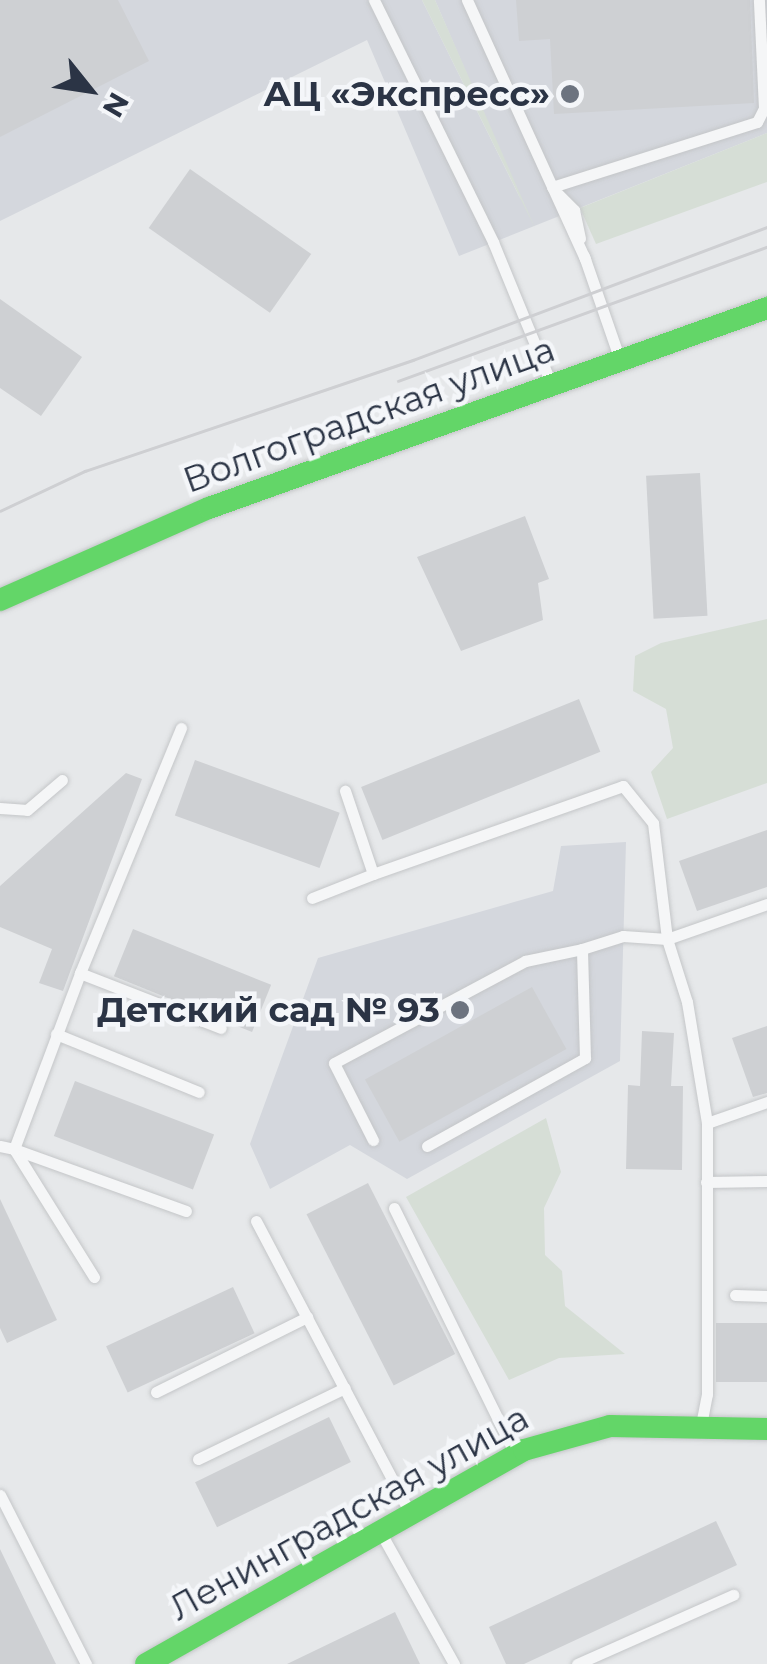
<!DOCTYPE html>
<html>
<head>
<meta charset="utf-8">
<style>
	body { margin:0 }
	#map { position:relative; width:767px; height:1664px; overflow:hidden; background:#e6e8ea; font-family:Montserrat,sans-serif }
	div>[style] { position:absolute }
	.built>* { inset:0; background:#d4d7dd }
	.green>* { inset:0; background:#d6ded6 }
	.building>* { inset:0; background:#ced0d3; transform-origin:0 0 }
	.roads { filter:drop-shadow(0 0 2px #c4c6c8) drop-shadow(0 0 2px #c4c6c8) }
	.lane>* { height:11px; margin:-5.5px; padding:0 5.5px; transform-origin:5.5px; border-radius:5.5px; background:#f5f6f7 }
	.fast>* { height:22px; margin:-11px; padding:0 11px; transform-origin:11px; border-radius:11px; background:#63d668 }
	.tram>* { height:2.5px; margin:-1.25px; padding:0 1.25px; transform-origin:1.25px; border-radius:1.25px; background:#cecfd2 }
	.dots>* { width:28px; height:28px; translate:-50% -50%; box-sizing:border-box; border:5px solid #f4f6f9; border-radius:50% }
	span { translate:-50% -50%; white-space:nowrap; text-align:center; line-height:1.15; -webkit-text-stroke:9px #f4f6f9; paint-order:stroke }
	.poi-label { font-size:35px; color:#2b3445; font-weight:700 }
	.right { translate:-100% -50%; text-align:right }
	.street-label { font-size:35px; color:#2b3445 }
	.north { position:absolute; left:40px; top:40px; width:100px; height:100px; -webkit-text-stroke:8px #f4f6f9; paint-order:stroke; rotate:120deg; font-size:28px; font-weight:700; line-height:40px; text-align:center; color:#2b3445 }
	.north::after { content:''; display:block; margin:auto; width:35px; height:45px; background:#2b3445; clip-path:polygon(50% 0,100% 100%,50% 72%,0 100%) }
</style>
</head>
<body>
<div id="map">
	<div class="built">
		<div style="clip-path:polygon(0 0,422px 0,521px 200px,435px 0,767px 0,767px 133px,459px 256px,367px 40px,0 221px)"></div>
		<div style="clip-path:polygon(626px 842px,620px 1061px,407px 1179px,350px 1145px,270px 1189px,250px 1144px,318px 958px,553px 891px,561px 846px)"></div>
	</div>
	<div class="green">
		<div style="clip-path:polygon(422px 0,435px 0,535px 228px)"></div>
		<div style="clip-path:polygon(767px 133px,767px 182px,596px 244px,580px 208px)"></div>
		<div style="clip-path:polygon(767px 619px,767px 783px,667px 819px,651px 772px,673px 748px,666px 709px,633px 691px,635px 656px,661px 643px)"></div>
		<div style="clip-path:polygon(546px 1118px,561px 1172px,544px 1208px,545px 1255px,562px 1271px,565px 1306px,625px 1354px,559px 1358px,509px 1380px,406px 1197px)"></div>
	</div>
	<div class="building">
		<div style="clip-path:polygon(0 0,118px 0,149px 61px,0 137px)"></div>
		<div style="clip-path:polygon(516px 0,750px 0,754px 103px,554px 114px,550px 39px,519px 41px)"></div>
		<div style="left:190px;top:169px;width:148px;height:72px;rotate:35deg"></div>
		<div style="clip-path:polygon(0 299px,82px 357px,41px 416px,0 388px)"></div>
		<div style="left:700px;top:473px;width:143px;height:54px;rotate:87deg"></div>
		<div style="clip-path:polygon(525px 516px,549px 579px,538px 583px,543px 620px,461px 651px,417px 557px)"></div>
		<div style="left:579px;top:699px;width:57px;height:235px;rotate:68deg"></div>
		<div style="left:195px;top:760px;width:154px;height:59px;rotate:20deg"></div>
		<div style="clip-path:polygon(126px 773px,142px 779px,63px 991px,39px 983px,52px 949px,0 927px,0 886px)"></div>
		<div style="clip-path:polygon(767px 830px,767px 887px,697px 911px,679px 861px)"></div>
		<div style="left:133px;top:929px;width:149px;height:51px;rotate:22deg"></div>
		<div style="left:532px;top:987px;width:71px;height:191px;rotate:61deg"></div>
		<div style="clip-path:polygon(767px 1026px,767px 1093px,753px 1097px,732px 1038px)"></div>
		<div style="clip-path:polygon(642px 1031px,674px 1033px,671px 1086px,683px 1086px,682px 1170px,626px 1169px,628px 1085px,640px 1086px)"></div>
		<div style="left:75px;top:1081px;width:149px;height:59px;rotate:21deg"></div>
		<div style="left:368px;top:1183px;width:192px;height:69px;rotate:63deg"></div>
		<div style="clip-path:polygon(0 1199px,57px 1320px,7px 1343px,0 1328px)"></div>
		<div style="left:233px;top:1287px;width:51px;height:140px;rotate:65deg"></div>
		<div style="left:767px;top:1323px;width:59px;height:51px;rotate:90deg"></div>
		<div style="left:329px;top:1417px;width:50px;height:149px;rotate:64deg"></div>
		<div style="clip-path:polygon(716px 1521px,737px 1565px,524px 1664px,506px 1664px,489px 1627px)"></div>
		<div style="clip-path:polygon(0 1549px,29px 1609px,56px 1664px,0 1664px)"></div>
		<div style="clip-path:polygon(395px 1612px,420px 1664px,287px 1664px)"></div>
	</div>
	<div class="roads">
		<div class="lane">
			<div style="left:374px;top:0;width:270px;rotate:63.8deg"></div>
			<div style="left:493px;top:242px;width:150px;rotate:67.7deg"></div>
			<div style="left:467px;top:0;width:285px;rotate:65.5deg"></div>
			<div style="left:552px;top:187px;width:215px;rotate:-17.6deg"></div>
			<div style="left:757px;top:122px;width:16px;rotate:-63deg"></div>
			<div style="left:764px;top:108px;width:108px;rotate:-92.7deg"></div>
			<div style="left:558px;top:194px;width:23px;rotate:45deg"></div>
			<div style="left:574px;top:210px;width:29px;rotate:78deg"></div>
			<div style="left:584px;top:256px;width:107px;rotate:70.9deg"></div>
			<div style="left:0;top:808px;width:27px;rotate:4deg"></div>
			<div style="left:27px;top:810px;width:46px;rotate:-40.6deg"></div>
			<div style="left:373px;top:874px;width:265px;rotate:-19.4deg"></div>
			<div style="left:623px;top:786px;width:48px;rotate:51deg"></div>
			<div style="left:653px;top:823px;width:117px;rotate:83.1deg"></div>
			<div style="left:667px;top:939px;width:66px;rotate:72.4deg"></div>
			<div style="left:687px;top:1002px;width:123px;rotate:80.6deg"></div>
			<div style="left:707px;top:1123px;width:271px;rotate:90deg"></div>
			<div style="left:707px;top:1394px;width:33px;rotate:101deg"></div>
			<div style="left:312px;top:898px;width:66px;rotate:-21.5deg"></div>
			<div style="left:373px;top:874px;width:88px;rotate:-108.6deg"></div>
			<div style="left:80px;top:973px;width:265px;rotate:-67.6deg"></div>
			<div style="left:56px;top:1034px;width:154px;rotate:22.1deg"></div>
			<div style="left:707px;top:1123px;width:64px;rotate:-19.3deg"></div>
			<div style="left:373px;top:1140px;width:86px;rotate:-116.9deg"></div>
			<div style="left:334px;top:1063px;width:217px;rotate:-28.1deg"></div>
			<div style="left:525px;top:961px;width:58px;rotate:-11.9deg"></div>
			<div style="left:0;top:1146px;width:14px;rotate:12deg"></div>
			<div style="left:14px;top:1149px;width:151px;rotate:58deg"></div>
			<div style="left:427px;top:1146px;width:181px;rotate:-29.1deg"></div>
			<div style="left:585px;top:1058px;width:109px;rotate:-91.6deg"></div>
			<div style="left:582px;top:949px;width:43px;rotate:-17.6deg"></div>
			<div style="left:623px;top:936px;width:44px;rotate:3.9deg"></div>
			<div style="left:667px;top:939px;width:106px;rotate:-19.3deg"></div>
			<div style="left:706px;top:1182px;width:61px;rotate:-0.9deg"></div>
			<div style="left:394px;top:1208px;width:270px;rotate:63.8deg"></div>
			<div style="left:186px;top:1211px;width:183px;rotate:-160.2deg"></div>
			<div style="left:14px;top:1149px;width:188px;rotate:-69.4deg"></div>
			<div style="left:80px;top:973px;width:151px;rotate:21.3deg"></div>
			<div style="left:256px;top:1221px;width:328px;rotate:62.2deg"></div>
			<div style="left:735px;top:1295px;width:32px;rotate:2deg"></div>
			<div style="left:156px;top:1392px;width:169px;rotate:-26.4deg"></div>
			<div style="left:198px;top:1459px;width:163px;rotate:-25.8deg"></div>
			<div style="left:0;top:1495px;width:190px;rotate:63deg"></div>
			<div style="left:382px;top:1535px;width:148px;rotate:60.8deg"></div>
			<div style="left:577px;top:1664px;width:171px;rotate:-23.9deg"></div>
		</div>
		<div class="fast">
			<div style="left:0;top:600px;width:228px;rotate:-23.8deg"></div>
			<div style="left:209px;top:508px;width:593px;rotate:-19.72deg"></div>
			<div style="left:146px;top:1664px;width:434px;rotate:-29.5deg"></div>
			<div style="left:524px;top:1450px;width:89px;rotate:-15.6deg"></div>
			<div style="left:610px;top:1426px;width:157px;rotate:1.1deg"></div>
		</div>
	</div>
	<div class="tram">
		<div style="left:398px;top:381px;width:393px;rotate:-20deg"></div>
		<div style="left:0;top:511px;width:94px;rotate:-25.2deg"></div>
		<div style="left:85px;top:471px;width:346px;rotate:-18.7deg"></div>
		<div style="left:413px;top:360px;width:378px;rotate:-20.6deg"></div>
	</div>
	<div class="dots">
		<div style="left:570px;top:94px;background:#6c737f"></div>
		<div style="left:460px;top:1010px;background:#6c737f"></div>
	</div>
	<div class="poi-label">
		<span class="right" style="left:550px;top:94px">АЦ «Экспресс»</span>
		<span class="right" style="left:440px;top:1010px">Детский сад № 93</span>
	</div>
	<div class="street-label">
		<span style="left:369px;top:415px;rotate:-20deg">Волгоградская улица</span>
		<span style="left:349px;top:1513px;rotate:-29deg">Ленинградская улица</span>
	</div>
	<div class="north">N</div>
</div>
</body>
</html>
